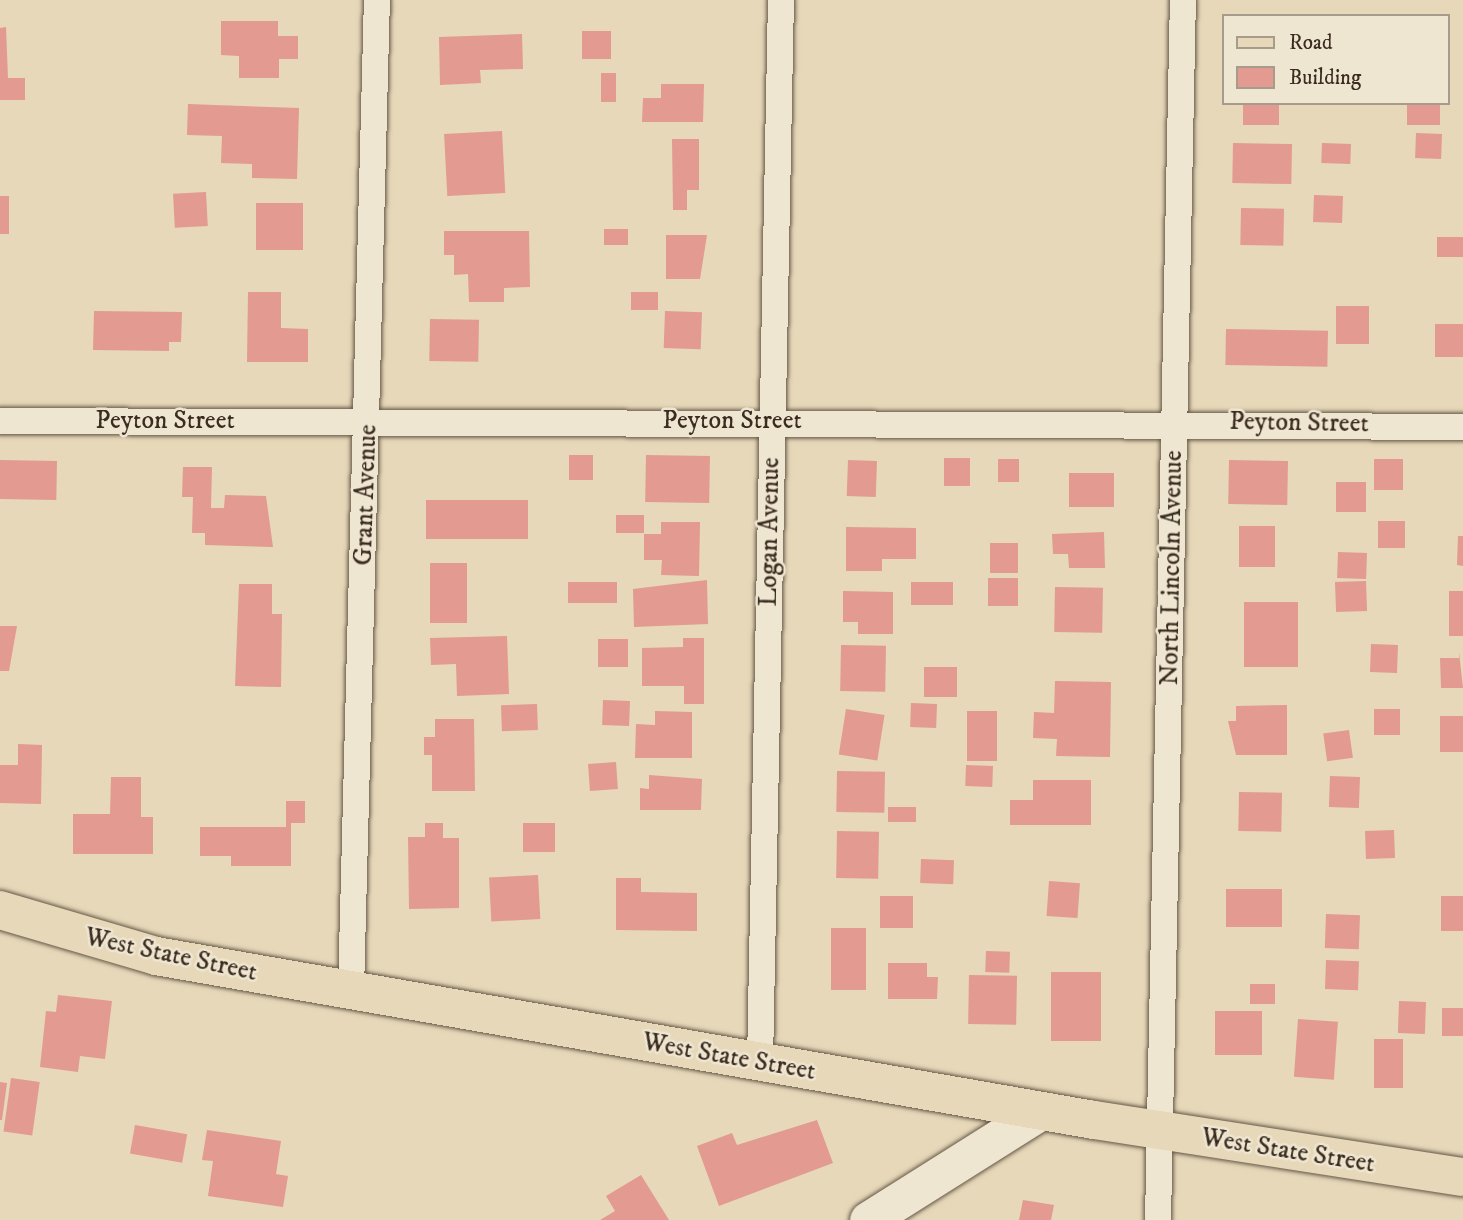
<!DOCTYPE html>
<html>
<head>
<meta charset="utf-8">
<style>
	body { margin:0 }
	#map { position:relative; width:1463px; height:1220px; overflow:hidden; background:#e6d8b9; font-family:"IM FELL DW Pica",serif }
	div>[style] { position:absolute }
	.building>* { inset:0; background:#e29a91; transform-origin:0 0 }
	.roads { filter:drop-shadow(0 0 2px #665746) drop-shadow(0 0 2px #665746) }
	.street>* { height:26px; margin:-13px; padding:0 13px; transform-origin:13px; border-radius:13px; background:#efe6d2 }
	.secondary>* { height:37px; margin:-18.5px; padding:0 18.5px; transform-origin:18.5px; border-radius:18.5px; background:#efe6d2 }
	.primary>* { height:38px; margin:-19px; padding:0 19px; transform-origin:19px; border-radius:19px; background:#e6d8b9 }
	span { translate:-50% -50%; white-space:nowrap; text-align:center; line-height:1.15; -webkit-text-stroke:5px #efe6d2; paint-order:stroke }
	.street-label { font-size:26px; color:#3b2c20 }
	.legend { position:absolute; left:1222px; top:14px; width:228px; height:91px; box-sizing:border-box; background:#efe6d2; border:2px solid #a79c8b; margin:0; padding:9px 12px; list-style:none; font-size:21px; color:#3b2c20 }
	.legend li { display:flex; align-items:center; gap:14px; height:35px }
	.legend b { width:35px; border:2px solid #a79c8b }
</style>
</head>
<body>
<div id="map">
	<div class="building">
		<div style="clip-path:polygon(221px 21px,278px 21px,278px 36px,298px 36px,298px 59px,279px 59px,279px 78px,239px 78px,239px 56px,221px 55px)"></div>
		<div style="clip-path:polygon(6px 27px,8px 78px,25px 78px,25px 100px,0 100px,0 28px)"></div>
		<div style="left:611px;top:31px;width:28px;height:29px;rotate:90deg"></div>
		<div style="clip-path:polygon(522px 34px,523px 69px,480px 70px,481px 83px,440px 85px,439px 37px)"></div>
		<div style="left:616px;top:73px;width:29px;height:15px;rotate:90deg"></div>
		<div style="clip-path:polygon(661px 84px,704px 84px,703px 122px,642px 122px,643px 98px,661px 98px)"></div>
		<div style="left:1243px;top:103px;width:36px;height:22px"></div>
		<div style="left:1407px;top:103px;width:33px;height:22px"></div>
		<div style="clip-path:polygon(188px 104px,299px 108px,297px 179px,252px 178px,252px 164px,221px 163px,222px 136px,187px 135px)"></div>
		<div style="left:502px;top:131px;width:62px;height:58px;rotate:87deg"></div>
		<div style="left:1416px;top:133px;width:26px;height:25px;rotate:2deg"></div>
		<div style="clip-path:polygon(672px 139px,699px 139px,699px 190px,687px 190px,687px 210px,673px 210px)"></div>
		<div style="left:1233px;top:143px;width:59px;height:40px;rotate:1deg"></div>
		<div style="left:1322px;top:143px;width:29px;height:20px;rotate:2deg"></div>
		<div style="left:206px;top:192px;width:34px;height:33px;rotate:87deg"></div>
		<div style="left:1314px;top:195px;width:29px;height:27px;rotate:2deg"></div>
		<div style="left:0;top:196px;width:9px;height:38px"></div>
		<div style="left:256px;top:203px;width:47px;height:47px"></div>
		<div style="left:1241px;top:208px;width:43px;height:37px;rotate:1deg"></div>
		<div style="left:604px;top:229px;width:24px;height:16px"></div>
		<div style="clip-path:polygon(444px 231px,529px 231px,530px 287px,504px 288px,504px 302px,469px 302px,468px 274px,454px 275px,454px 255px,444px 255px)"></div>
		<div style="clip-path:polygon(666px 235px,707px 235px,700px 279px,666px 279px)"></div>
		<div style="left:1437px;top:237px;width:26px;height:20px"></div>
		<div style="clip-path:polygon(248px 292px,281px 292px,281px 328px,308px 329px,308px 362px,247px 362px)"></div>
		<div style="left:631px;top:292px;width:27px;height:18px"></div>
		<div style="left:1336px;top:306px;width:33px;height:38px"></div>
		<div style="clip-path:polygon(94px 311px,182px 312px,181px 342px,169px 342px,169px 351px,93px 350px)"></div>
		<div style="left:665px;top:311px;width:37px;height:37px;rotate:2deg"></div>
		<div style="left:430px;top:319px;width:49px;height:42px;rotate:1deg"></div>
		<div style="left:1435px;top:324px;width:28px;height:33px"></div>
		<div style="left:1226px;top:329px;width:102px;height:36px;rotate:1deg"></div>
		<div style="left:569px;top:455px;width:24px;height:25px"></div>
		<div style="left:646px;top:455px;width:64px;height:47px;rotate:1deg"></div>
		<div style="left:944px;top:458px;width:26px;height:28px"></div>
		<div style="left:998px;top:459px;width:21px;height:23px"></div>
		<div style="left:1374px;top:459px;width:29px;height:31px"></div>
		<div style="left:0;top:460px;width:57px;height:39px;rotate:1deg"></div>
		<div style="left:848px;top:460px;width:29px;height:36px;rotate:2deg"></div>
		<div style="left:1229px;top:460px;width:59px;height:44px;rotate:1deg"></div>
		<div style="clip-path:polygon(183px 467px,212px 467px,211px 508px,224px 508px,225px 495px,266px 496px,273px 547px,205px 545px,205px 533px,192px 533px,193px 497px,182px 497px)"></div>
		<div style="left:1069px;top:473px;width:45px;height:34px"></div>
		<div style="left:1336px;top:482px;width:30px;height:30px"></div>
		<div style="left:426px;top:500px;width:102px;height:39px"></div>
		<div style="left:616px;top:515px;width:28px;height:18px"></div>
		<div style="left:1378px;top:521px;width:27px;height:27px"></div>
		<div style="clip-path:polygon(661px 522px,700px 522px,699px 576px,661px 575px,662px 560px,644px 560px,644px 534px,661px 534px)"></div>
		<div style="left:1239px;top:526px;width:36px;height:41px"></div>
		<div style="clip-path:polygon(846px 527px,916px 528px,916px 559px,882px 559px,882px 571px,846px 571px)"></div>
		<div style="clip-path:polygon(1104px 532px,1105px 568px,1069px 568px,1068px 554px,1053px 554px,1052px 534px)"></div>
		<div style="clip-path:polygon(1458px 536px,1463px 536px,1463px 566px,1457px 565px)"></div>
		<div style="left:990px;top:543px;width:28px;height:30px"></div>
		<div style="left:1338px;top:552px;width:29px;height:26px;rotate:2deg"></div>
		<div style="left:430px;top:563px;width:37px;height:60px"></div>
		<div style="left:988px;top:578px;width:30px;height:28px"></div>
		<div style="clip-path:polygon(707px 580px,708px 624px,634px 627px,633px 589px)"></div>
		<div style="left:1366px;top:581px;width:30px;height:31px;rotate:88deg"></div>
		<div style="left:568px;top:582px;width:49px;height:21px"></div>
		<div style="left:953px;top:582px;width:23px;height:42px;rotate:90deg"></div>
		<div style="clip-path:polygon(239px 584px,272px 584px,272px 614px,282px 614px,281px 687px,235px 686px)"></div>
		<div style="left:1055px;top:587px;width:48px;height:45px;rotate:1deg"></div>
		<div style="clip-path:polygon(843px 591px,893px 592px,893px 634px,858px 634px,858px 622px,843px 622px)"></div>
		<div style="left:1449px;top:591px;width:14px;height:45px"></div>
		<div style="left:1244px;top:602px;width:54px;height:65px"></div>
		<div style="clip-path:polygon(0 626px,17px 626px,9px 671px,0 671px)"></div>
		<div style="clip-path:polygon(507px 636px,509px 694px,457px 696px,456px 664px,431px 665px,430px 638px)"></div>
		<div style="clip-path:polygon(683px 638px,704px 638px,704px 704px,684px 704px,684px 686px,642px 686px,642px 648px,683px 647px)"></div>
		<div style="left:598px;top:639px;width:30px;height:28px"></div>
		<div style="left:1371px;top:644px;width:27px;height:28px;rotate:2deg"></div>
		<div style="left:841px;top:645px;width:45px;height:46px;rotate:1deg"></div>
		<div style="clip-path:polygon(1459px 652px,1463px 688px,1441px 688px,1440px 658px,1459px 658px)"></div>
		<div style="left:924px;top:667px;width:33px;height:30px"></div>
		<div style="clip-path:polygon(1055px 681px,1111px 682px,1110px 757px,1056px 756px,1057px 739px,1033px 738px,1034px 712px,1054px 713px)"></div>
		<div style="left:603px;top:700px;width:27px;height:25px;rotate:2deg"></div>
		<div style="left:911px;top:703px;width:26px;height:24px;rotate:2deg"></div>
		<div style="left:537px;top:704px;width:26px;height:36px;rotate:88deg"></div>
		<div style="clip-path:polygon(1287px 705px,1287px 755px,1236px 755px,1228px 721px,1236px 721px,1236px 706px)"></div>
		<div style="left:846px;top:709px;width:39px;height:46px;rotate:9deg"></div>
		<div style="left:1374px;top:709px;width:26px;height:26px"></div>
		<div style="clip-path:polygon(655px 711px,692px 712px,692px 758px,635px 758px,636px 724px,655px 725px)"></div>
		<div style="left:967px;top:711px;width:30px;height:50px"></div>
		<div style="left:1440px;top:716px;width:23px;height:36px"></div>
		<div style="clip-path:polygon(435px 719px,474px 719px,475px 791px,432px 791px,432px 755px,424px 755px,424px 737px,435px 737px)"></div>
		<div style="left:1349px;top:730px;width:28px;height:26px;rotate:82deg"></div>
		<div style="clip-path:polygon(18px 744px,42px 745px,41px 804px,0 803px,0 765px,18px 765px)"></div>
		<div style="left:616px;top:762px;width:27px;height:28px;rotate:86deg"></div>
		<div style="left:966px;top:765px;width:27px;height:21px;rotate:2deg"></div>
		<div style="left:837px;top:771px;width:48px;height:41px;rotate:1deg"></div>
		<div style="clip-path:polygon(649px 775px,702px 779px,701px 810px,640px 810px,640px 788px,649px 789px)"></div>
		<div style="left:1330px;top:776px;width:30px;height:31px;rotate:2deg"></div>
		<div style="clip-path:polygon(111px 777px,141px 777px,141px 817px,153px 817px,153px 854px,73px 854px,73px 814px,110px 814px)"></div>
		<div style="clip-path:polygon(1033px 780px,1091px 780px,1091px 825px,1010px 825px,1010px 800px,1033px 800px)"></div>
		<div style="left:1239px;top:792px;width:43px;height:39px;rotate:1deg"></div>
		<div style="clip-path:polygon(286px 801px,305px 801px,305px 823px,291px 823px,291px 866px,231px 866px,231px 856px,200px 856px,200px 827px,286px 827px)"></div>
		<div style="left:888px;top:807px;width:28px;height:15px"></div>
		<div style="clip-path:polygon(425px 823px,443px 823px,443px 838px,459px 838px,459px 908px,409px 909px,408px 837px,425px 837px)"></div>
		<div style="left:523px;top:823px;width:32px;height:29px"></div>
		<div style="left:1394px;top:830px;width:28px;height:29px;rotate:88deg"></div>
		<div style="left:837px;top:831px;width:42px;height:47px;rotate:1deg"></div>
		<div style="left:921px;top:859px;width:33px;height:24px;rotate:2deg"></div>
		<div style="left:538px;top:875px;width:44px;height:49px;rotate:87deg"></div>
		<div style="clip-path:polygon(616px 878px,641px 878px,641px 892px,697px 893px,697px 931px,616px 930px)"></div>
		<div style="left:1049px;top:881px;width:31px;height:35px;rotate:4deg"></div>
		<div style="left:1226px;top:889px;width:56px;height:38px"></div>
		<div style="left:880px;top:896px;width:33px;height:32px"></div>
		<div style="left:1441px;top:896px;width:22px;height:35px"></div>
		<div style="left:1326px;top:914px;width:34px;height:34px;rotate:2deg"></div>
		<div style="left:831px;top:928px;width:35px;height:62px"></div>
		<div style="left:986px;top:951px;width:24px;height:21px;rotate:2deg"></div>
		<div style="left:1326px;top:960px;width:33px;height:29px;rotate:2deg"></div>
		<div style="clip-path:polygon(888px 963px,927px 963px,927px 977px,938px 977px,937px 999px,888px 999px)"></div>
		<div style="left:1051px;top:972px;width:50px;height:69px"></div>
		<div style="left:969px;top:975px;width:48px;height:49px;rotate:1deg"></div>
		<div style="left:1250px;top:984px;width:25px;height:20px"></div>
		<div style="clip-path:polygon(58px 995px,112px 1001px,105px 1059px,80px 1056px,78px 1072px,40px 1067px,46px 1011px,56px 1012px)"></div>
		<div style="left:1399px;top:1001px;width:27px;height:32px;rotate:2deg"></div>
		<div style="left:1442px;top:1008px;width:21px;height:28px"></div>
		<div style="left:1215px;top:1011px;width:47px;height:44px"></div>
		<div style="left:1298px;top:1019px;width:40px;height:58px;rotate:4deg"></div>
		<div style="left:1403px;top:1039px;width:49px;height:29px;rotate:90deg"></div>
		<div style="left:11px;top:1078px;width:29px;height:54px;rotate:8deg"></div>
		<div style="clip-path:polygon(0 1082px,7px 1083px,2px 1120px,0 1120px)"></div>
		<div style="clip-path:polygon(817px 1120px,833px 1163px,719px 1206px,697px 1146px,732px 1133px,737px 1145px)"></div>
		<div style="left:135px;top:1125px;width:53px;height:29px;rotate:10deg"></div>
		<div style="clip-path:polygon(207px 1130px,281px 1141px,276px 1174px,288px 1176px,283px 1207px,208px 1196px,213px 1161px,202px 1160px)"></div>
		<div style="clip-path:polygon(641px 1175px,669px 1220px,600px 1220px,615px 1211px,606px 1196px)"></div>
		<div style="clip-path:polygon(1023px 1200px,1054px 1205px,1051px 1220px,1019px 1220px)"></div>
	</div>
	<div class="roads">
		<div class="street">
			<div style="left:0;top:421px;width:1463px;rotate:0.23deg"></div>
			<div style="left:351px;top:990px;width:990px;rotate:-88.5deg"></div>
			<div style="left:760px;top:1063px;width:1063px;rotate:-88.87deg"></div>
			<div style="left:1158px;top:1220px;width:1220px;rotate:-88.83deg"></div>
		</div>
		<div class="secondary">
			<div style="left:868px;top:1220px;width:204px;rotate:-32.2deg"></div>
		</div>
		<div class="primary">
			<div style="left:0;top:910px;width:163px;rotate:16.4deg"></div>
			<div style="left:156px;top:956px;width:952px;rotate:9.92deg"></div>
			<div style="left:1094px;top:1120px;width:373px;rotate:8.8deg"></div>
		</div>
	</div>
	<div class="street-label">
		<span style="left:165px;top:421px">Peyton Street</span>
		<span style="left:732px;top:421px">Peyton Street</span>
		<span style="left:1299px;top:423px;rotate:1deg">Peyton Street</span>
		<span style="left:366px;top:495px;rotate:-88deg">Grant Avenue</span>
		<span style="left:770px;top:532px;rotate:-89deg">Logan Avenue</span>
		<span style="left:1172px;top:568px;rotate:-89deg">North Lincoln Avenue</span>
		<span style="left:171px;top:955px;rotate:12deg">West State Street</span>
		<span style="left:729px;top:1057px;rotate:10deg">West State Street</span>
		<span style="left:1288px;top:1151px;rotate:9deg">West State Street</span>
	</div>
	<ul class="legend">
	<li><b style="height:9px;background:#e6d8b9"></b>Road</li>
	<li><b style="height:19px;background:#e29a91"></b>Building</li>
	</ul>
</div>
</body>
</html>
